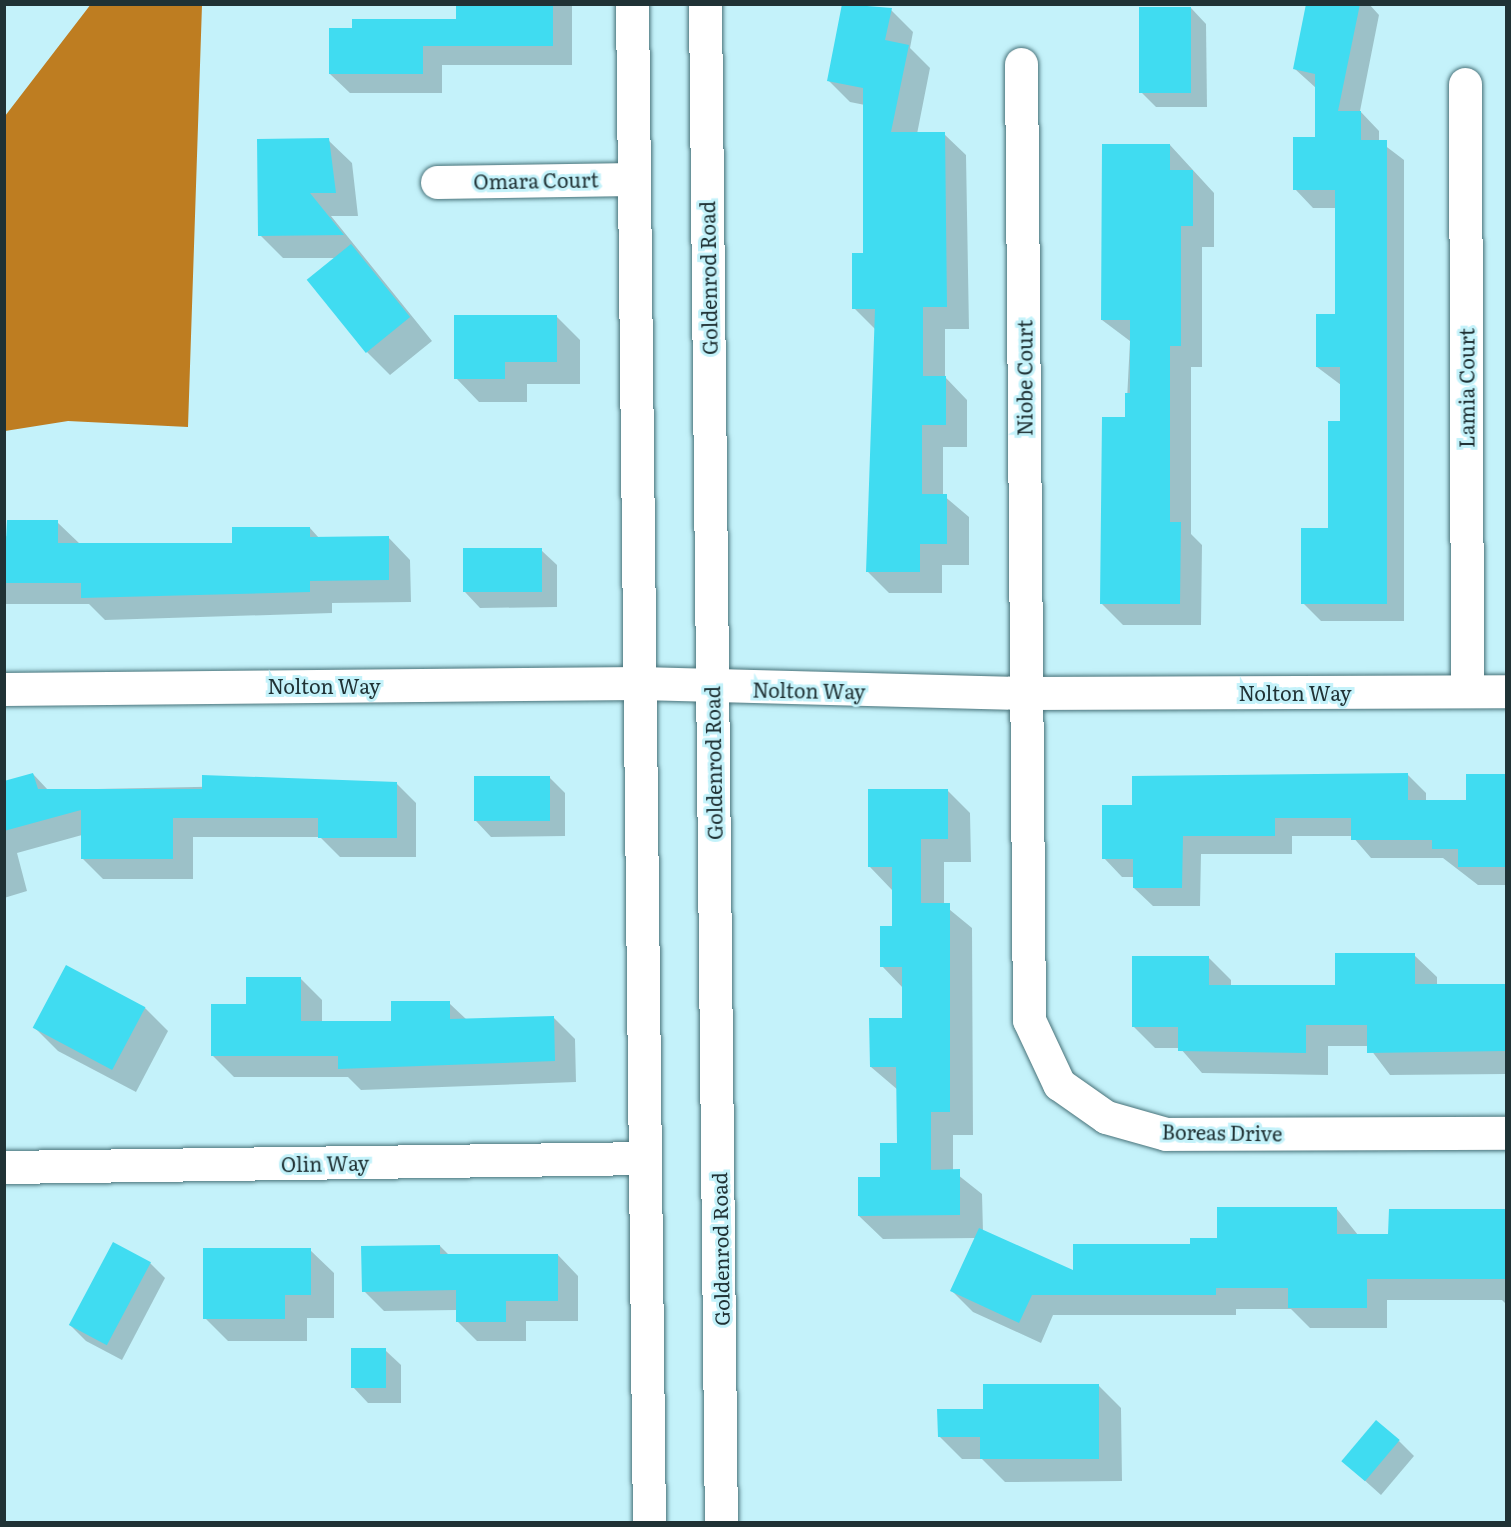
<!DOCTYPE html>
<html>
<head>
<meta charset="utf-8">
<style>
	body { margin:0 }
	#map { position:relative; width:1511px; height:1527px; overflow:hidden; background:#c4f2fa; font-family:Literata,serif }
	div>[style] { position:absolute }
	.water>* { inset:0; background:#be7d21 }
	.shadow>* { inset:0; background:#0003 }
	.building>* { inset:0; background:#40dcf1; transform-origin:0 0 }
	.roads { filter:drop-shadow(0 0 2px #487279) drop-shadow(0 0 2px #487279) }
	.minor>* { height:33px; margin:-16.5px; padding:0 16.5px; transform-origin:16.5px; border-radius:16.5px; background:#fff }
	.secondary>* { height:33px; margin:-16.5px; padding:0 16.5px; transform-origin:16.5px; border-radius:16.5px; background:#fff }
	span { translate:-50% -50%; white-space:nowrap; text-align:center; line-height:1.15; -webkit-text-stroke:6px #c4f2fa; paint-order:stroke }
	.street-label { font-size:20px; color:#203235 }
	.frame { position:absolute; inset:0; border:6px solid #203235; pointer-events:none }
</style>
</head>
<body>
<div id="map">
	<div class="water">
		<div style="clip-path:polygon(91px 4px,202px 5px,188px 427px,68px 421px,5px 431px,5px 116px)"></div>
	</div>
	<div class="shadow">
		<div style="clip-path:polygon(457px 4px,572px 4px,572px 65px,442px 65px,442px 93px,350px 93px,330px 74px,457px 20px)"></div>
		<div style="clip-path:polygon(844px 4px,891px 10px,913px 32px,910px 48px,930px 68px,917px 134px,944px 134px,966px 155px,969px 329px,945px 329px,945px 377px,967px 400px,967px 447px,943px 447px,943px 495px,969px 517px,969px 565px,942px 565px,942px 593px,889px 593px,867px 571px,876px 330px,854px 308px,865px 254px,865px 105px,850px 102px,828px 80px)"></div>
		<div style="clip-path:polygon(1308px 4px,1369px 4px,1379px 15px,1360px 111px,1379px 131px,1379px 141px,1404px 160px,1404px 621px,1321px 621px,1303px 603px,1329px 529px,1341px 423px,1341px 385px,1317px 367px,1336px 316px,1336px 208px,1313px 208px,1295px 189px,1316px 139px,1316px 88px,1295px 69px)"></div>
		<div style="clip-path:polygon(1191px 8px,1206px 24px,1207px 107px,1156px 107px,1141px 92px)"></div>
		<div style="clip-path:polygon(328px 140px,352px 163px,358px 216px,331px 216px,432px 341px,390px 375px,367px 352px,336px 258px,283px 258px,260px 235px)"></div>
		<div style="clip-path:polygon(1170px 145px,1214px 193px,1214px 247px,1202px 247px,1202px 367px,1191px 367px,1191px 534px,1202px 545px,1201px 625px,1123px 625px,1101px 603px,1126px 419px,1130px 341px,1102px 320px)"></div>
		<div style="clip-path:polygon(557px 317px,580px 340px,580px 384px,527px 384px,527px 402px,479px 402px,456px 378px)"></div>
		<div style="clip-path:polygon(57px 522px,80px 544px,234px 544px,310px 528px,319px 538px,388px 537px,410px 560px,411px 602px,332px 603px,332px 613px,105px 620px,89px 604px,4px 604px,4px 537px)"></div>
		<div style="clip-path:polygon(541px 550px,557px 565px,557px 607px,480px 608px,465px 592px)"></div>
		<div style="clip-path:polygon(33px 774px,48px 790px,396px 783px,416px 803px,416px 857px,340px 857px,320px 837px,193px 837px,193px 879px,103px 879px,82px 858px,82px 835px,17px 853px,27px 891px,4px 898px,4px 782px)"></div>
		<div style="clip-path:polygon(1407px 774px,1426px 793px,1426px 802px,1467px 802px,1467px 775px,1506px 775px,1506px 885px,1478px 885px,1443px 858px,1371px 858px,1352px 836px,1292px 836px,1292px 854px,1201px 854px,1200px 906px,1153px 906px,1134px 888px,1134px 877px,1122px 877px,1104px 858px,1133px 807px)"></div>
		<div style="clip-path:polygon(549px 777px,565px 793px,565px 836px,491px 837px,476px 821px)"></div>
		<div style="clip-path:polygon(947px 790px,970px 813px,971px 862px,944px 862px,944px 905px,972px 928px,973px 1135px,953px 1135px,953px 1171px,982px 1194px,983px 1232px,1074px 1273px,1337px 1209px,1358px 1235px,1390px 1235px,1390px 1210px,1506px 1209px,1506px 1304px,1502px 1300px,1387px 1300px,1387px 1328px,1310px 1328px,1291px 1309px,1236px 1309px,1236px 1315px,1053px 1315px,1041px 1343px,973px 1312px,952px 1291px,976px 1238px,883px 1239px,859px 1216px,898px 1145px,898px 1090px,871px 1067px,903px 1019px,903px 988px,882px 966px,893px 927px,893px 891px,870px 867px)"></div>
		<div style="clip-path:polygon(1414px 955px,1437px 977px,1437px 985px,1506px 984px,1506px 1074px,1390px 1075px,1368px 1046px,1328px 1046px,1328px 1075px,1202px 1073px,1180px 1048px,1155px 1048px,1133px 1026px,1209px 958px,1231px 980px,1231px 987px,1336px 987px)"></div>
		<div style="clip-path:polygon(300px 978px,322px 1000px,322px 1022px,393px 1022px,449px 1003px,467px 1020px,553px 1017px,575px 1039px,576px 1082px,361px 1090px,348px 1077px,234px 1077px,212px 1055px,247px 1005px)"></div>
		<div style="clip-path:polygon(145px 1008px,168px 1031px,136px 1092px,58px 1051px,34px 1027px)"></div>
		<div style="clip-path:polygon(440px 1246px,449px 1255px,558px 1255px,578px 1276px,578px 1321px,526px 1321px,526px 1341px,477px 1341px,457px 1321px,457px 1310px,384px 1311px,364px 1291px)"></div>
		<div style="clip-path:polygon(310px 1250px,334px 1273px,334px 1318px,307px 1318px,307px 1341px,228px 1341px,205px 1318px)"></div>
		<div style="clip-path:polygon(150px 1263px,165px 1278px,122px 1360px,86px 1341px,70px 1325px)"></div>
		<div style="clip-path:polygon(385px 1350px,401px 1365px,401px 1403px,368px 1403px,353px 1387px)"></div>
		<div style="clip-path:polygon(1098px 1385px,1121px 1408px,1122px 1481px,1005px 1482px,982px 1459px,962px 1459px,939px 1436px,985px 1410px)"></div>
		<div style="clip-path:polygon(1399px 1441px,1414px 1456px,1381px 1495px,1343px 1461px)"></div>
	</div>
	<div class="building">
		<div style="clip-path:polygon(456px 4px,553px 4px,553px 46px,423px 46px,423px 74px,329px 74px,329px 28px,352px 28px,352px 19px,456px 19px)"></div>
		<div style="clip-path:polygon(842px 4px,892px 8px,885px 40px,909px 45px,891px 132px,945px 132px,947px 307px,923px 307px,923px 376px,946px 376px,946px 425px,922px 425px,922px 494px,947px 494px,947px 544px,920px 544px,920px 572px,866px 572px,875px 309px,852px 309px,852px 253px,863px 253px,863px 88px,827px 81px)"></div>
		<div style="clip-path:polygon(1306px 4px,1360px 4px,1338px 111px,1361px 111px,1361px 140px,1387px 140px,1387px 604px,1301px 604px,1301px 528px,1328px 528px,1328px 421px,1340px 421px,1340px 367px,1316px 367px,1316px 314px,1335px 314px,1335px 190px,1293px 190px,1293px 137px,1315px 137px,1315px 74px,1293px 69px)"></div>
		<div style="left:1139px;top:7px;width:52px;height:86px"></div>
		<div style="clip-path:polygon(329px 138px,336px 193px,310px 193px,344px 235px,258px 236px,257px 139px)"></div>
		<div style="clip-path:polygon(1102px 144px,1170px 144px,1170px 170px,1193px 170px,1193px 226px,1181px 226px,1181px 346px,1170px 346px,1170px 522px,1181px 522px,1180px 604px,1100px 604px,1102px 417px,1125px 417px,1125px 393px,1130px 393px,1130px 320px,1101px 320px)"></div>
		<div style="left:351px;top:244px;width:94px;height:57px;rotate:51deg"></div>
		<div style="clip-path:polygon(454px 315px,557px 315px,557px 362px,505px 362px,505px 379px,454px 379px)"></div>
		<div style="clip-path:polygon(7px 520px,58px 520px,58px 543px,232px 543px,232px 527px,310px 527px,310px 537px,389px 536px,389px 580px,310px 581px,310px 592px,81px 598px,81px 583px,4px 583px)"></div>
		<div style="left:542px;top:548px;width:44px;height:79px;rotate:90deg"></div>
		<div style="clip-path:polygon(33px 773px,38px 789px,202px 789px,202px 775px,397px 782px,397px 838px,318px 838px,318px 818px,173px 818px,173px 859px,81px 859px,81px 810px,4px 831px,4px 781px)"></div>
		<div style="clip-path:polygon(1408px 773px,1408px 800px,1466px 800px,1466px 774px,1506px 774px,1506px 867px,1458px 867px,1458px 849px,1432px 849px,1432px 840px,1351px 840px,1351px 818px,1275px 818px,1275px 836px,1183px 836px,1182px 888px,1133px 888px,1133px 859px,1102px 859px,1102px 805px,1132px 805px,1132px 776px)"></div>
		<div style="left:550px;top:776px;width:45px;height:76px;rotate:90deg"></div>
		<div style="clip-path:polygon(868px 789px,948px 789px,948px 839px,921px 839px,921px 903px,950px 903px,950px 1112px,931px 1112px,931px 1170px,960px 1169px,960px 1215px,858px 1216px,858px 1177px,880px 1177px,880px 1143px,897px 1143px,896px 1067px,870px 1067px,869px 1018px,902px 1018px,902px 967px,880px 967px,880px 926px,892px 926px,892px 867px,868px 867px)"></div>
		<div style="clip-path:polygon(1335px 953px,1415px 953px,1415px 984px,1506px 984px,1506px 1051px,1367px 1053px,1367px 1025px,1306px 1025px,1306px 1053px,1178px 1051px,1178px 1027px,1132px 1027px,1132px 956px,1209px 956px,1209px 985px,1335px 985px)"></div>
		<div style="left:66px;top:965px;width:90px;height:71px;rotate:28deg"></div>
		<div style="clip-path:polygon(246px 977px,301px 977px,301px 1021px,391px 1021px,391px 1001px,450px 1001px,450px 1019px,554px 1016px,555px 1061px,338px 1069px,338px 1056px,211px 1056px,211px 1004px,246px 1004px)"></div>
		<div style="clip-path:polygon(1217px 1207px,1337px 1207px,1337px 1234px,1388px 1234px,1389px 1209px,1506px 1209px,1506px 1279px,1367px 1279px,1367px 1308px,1288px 1308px,1288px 1288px,1216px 1288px,1216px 1295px,1032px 1295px,1019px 1323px,950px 1291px,979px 1228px,1073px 1270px,1073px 1244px,1190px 1244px,1190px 1238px,1217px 1238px)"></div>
		<div style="left:113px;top:1242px;width:43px;height:94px;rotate:28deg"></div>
		<div style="clip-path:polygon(440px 1245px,440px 1254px,558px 1254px,558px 1301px,506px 1301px,506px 1322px,456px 1322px,456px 1290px,362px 1292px,361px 1246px)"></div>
		<div style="clip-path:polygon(203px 1248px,311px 1248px,311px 1295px,285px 1295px,285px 1319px,203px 1319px)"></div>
		<div style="left:351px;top:1348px;width:35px;height:40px"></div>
		<div style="clip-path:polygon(983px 1384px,1099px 1384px,1099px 1459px,980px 1459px,980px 1437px,938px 1437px,937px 1409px,983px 1409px)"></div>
		<div style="left:1376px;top:1420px;width:31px;height:54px;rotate:40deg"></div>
	</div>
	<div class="roads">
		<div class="minor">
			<div style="left:1021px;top:64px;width:956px;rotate:89.52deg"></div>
			<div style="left:1029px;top:1020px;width:71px;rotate:64.9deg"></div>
			<div style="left:1059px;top:1084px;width:57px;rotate:35.1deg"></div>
			<div style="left:1106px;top:1117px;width:62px;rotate:15.8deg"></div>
			<div style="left:1166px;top:1134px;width:340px;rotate:-0.2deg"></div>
			<div style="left:1465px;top:84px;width:607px;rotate:89.81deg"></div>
			<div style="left:437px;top:182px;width:197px;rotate:-0.9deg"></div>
			<div style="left:4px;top:689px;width:636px;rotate:-0.54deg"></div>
			<div style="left:640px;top:683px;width:386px;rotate:1.5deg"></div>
			<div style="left:1026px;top:693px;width:480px;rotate:-0.2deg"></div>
			<div style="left:4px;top:1167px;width:641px;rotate:-0.8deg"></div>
		</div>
		<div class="secondary">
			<div style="left:632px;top:4px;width:1518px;rotate:89.36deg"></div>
			<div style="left:705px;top:4px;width:1518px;rotate:89.4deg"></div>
		</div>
	</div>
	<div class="street-label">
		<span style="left:536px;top:180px;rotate:-1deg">Omara Court</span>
		<span style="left:708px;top:278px;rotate:-91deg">Goldenrod Road</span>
		<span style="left:1024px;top:378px;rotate:-90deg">Niobe Court</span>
		<span style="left:1466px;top:388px;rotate:-90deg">Lamia Court</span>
		<span style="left:324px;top:685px">Nolton Way</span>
		<span style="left:809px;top:690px;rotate:1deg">Nolton Way</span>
		<span style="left:1295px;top:692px">Nolton Way</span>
		<span style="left:713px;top:763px;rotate:-91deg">Goldenrod Road</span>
		<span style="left:1222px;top:1132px;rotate:1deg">Boreas Drive</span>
		<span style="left:325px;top:1163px;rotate:-1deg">Olin Way</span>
		<span style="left:720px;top:1249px;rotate:-91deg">Goldenrod Road</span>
	</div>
	<div class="frame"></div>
</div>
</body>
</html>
